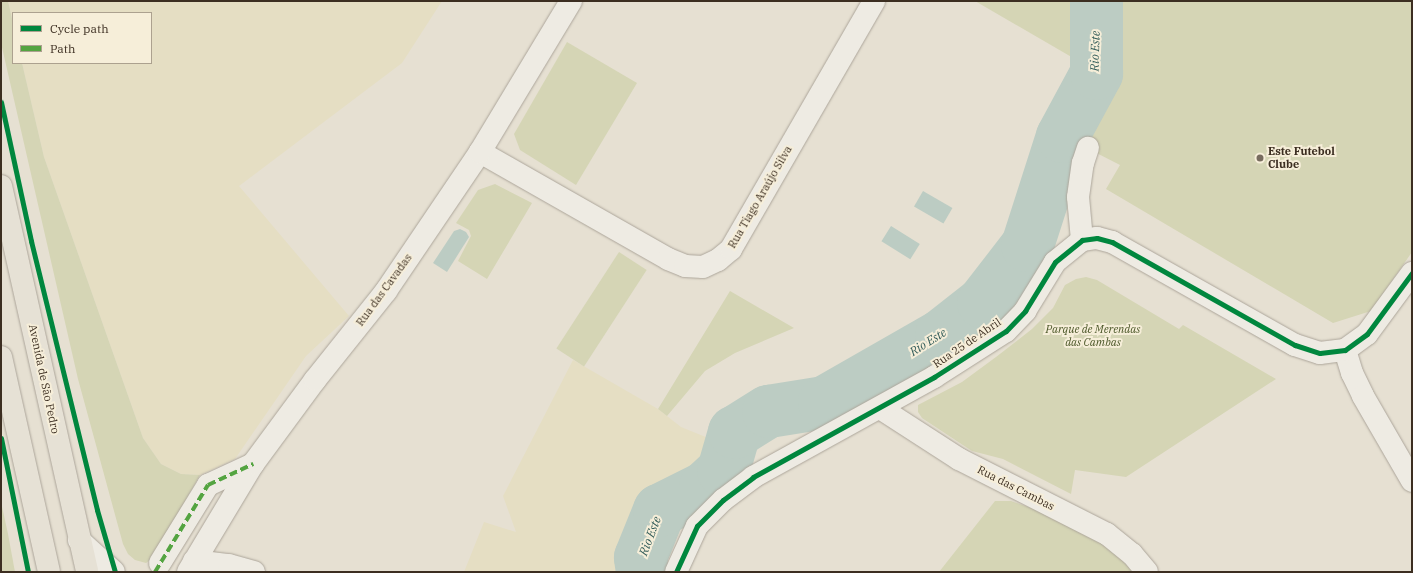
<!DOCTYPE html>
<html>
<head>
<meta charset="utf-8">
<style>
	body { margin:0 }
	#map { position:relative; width:1413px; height:573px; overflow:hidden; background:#e6e0d2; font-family:"IBM Plex Serif",serif }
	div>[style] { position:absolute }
	.farmland>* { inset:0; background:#e5dec3 }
	.green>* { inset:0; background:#d5d5b5; transform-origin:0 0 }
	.water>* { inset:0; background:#bcccc3; transform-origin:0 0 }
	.river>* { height:53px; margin:-26.5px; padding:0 26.5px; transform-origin:26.5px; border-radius:26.5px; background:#bcccc3 }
	.roads { filter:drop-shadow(0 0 1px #aca59a) drop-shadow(0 0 1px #aca59a) }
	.street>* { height:22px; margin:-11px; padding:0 11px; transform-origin:11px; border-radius:11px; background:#eeebe3 }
	.primary>* { height:22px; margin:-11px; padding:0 11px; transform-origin:11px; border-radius:11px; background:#e6e1d5 }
	.quiet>* { height:4px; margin-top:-2px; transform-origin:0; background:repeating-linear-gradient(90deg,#54a441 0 8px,transparent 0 12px) }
	.cycleway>* { height:5px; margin:-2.5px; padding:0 2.5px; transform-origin:2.5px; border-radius:2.5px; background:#00873e }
	.dots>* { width:11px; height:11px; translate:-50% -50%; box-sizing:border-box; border:2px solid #f6eed9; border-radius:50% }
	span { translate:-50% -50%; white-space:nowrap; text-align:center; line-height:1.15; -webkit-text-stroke:4px #f6eed9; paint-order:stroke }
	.poi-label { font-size:11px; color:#3c2e21; font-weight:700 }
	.left { translate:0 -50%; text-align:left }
	.street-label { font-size:11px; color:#3c2e21 }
	.park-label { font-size:11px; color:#4b5728; font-style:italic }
	.water-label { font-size:12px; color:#315b58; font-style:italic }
	.frame { position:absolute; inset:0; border:2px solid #3c2e21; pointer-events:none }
	.legend { position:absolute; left:12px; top:12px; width:140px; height:52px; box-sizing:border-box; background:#f6eed9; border:1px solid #aca18f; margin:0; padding:5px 7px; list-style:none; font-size:12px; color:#3c2e21 }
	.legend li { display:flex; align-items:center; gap:8px; height:20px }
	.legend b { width:20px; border:1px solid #aca18f }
</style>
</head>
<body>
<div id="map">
	<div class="farmland">
		<div style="clip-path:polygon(8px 1px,442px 1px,402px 63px,239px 186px,349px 316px,306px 356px,235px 459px,200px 475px,181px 474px,161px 464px,143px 438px,44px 157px,22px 63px,151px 63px,151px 13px,13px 13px,13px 23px)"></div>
		<div style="clip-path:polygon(573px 360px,658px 409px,681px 427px,718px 442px,709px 464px,691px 482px,668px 492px,653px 505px,639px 540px,634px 559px,637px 572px,464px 572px,484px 522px,516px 532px,503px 496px)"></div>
	</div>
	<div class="green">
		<div style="clip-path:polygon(1px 1px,8px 1px,13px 23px,13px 63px,22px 63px,44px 157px,143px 438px,161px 464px,181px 474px,200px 475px,153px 558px,146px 563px,135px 560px,128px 554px,123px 544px,78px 379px,1px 43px)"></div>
		<div style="clip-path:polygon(975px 1px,1088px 1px,1087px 66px)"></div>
		<div style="clip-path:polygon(1108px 1px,1412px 1px,1412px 252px,1371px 311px,1333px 323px,1106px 189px,1120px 165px,1073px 141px,1104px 74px)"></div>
		<div style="clip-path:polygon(567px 42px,637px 83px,576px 185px,520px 150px,514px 134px)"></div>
		<div style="clip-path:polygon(495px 184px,532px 203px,487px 279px,458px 261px,471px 236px,469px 230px,456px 223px,478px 190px)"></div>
		<div style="left:619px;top:252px;width:33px;height:115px;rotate:33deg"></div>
		<div style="clip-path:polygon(1086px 277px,1097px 280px,1179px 329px,1183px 325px,1276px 379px,1126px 477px,1075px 470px,1071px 494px,1003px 459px,972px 451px,922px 418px,918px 412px,918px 405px,962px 382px,996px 357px,1032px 329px,1053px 308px,1065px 285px,1076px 279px)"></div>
		<div style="clip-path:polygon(730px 291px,794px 328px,735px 353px,705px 371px,667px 416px,658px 409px)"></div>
		<div style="clip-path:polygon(995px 501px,1011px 501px,1049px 514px,1096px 535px,1124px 561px,1132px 572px,939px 572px)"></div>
		<div style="clip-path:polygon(1px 502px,8px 534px,15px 572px,1px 572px)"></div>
	</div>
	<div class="water">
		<div style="left:923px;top:191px;width:34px;height:18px;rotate:30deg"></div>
		<div style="left:891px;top:226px;width:34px;height:18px;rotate:32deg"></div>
		<div style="clip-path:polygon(460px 229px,466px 232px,469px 237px,447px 272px,433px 263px,454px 231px)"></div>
	</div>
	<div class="river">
		<div style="left:642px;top:572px;width:15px;rotate:-98deg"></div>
		<div style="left:640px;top:557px;width:51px;rotate:-68deg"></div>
		<div style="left:659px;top:510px;width:51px;rotate:-26.6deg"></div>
		<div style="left:705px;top:487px;width:25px;rotate:-43deg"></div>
		<div style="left:723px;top:470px;width:40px;rotate:-74deg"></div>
		<div style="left:734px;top:432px;width:40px;rotate:-32deg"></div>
		<div style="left:768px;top:411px;width:57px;rotate:-9.1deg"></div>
		<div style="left:824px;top:402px;width:135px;rotate:-29.8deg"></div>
		<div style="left:941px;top:335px;width:53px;rotate:-38.2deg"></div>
		<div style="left:983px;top:302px;width:72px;rotate:-52.3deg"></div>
		<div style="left:1027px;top:245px;width:114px;rotate:-72.2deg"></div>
		<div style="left:1062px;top:136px;width:72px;rotate:-61.6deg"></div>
		<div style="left:1096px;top:73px;width:72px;rotate:-90deg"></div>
	</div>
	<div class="roads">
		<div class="street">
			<div style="left:480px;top:152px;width:216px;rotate:29.6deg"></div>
			<div style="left:668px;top:259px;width:18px;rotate:22deg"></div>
			<div style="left:685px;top:266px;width:18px;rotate:3deg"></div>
			<div style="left:703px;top:267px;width:17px;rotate:-25deg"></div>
			<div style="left:718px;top:260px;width:17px;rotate:-40deg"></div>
			<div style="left:731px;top:249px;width:286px;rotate:-60deg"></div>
			<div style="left:1082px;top:240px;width:43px;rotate:-95.3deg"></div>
			<div style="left:1078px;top:197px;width:34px;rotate:-82deg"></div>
			<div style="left:1083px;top:163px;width:16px;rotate:-72deg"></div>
			<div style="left:1345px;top:350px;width:24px;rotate:73deg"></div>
			<div style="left:1352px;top:373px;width:25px;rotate:64deg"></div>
			<div style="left:1363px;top:396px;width:98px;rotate:60deg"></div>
			<div style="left:880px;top:408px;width:94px;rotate:32.8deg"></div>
			<div style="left:959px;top:459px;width:166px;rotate:26.9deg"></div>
			<div style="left:1107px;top:534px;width:32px;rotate:39deg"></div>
			<div style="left:1132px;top:554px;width:23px;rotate:50deg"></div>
			<div style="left:79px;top:540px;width:47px;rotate:42.4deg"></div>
			<div style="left:194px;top:561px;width:35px;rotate:7deg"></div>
			<div style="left:229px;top:565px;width:26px;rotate:16deg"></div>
			<div style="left:160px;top:563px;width:92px;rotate:-58.4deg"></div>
			<div style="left:208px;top:485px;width:50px;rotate:-25deg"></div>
			<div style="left:188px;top:572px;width:126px;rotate:-59deg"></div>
			<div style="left:253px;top:464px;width:104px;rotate:-53.6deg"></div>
			<div style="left:315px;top:380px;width:114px;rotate:-51.4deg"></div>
			<div style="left:386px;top:291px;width:168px;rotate:-55.9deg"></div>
			<div style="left:480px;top:152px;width:176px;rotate:-58.9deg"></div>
			<div style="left:676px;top:572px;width:51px;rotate:-65.5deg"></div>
			<div style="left:697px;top:526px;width:37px;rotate:-45deg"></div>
			<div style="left:723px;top:500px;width:38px;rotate:-37deg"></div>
			<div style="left:753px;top:477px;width:207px;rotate:-28.9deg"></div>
			<div style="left:934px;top:377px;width:85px;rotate:-32.6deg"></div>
			<div style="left:1006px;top:331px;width:28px;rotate:-46deg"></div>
			<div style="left:1025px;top:311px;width:57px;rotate:-58.5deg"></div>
			<div style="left:1055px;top:262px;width:35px;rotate:-39deg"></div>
			<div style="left:1082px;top:240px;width:15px;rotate:-8deg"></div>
			<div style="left:1097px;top:238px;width:16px;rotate:15deg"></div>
			<div style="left:1112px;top:242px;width:210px;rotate:29.4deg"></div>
			<div style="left:1295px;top:345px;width:26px;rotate:18deg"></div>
			<div style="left:1320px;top:353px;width:25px;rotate:-7deg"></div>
			<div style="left:1345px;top:350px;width:27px;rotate:-36deg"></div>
			<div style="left:1367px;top:334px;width:76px;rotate:-53.6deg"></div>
		</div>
		<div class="primary">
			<div style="left:1px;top:186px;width:395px;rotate:77.4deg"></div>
			<div style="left:1px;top:357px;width:220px;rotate:77.4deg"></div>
		</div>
	</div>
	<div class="quiet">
		<div style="left:155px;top:572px;width:102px;rotate:-58.7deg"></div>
		<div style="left:208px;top:485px;width:50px;rotate:-25deg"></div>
	</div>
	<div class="cycleway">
		<div style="left:1px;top:102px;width:142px;rotate:77.8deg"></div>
		<div style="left:31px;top:241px;width:277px;rotate:76.2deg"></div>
		<div style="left:97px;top:510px;width:65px;rotate:73.8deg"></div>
		<div style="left:1px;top:438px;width:137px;rotate:78.6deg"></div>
		<div style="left:676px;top:572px;width:51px;rotate:-65.5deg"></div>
		<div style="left:697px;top:526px;width:37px;rotate:-45deg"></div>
		<div style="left:723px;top:500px;width:38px;rotate:-37deg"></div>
		<div style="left:753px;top:477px;width:207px;rotate:-28.9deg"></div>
		<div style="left:934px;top:377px;width:85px;rotate:-32.6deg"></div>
		<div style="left:1006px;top:331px;width:28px;rotate:-46deg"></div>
		<div style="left:1025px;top:311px;width:57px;rotate:-58.5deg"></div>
		<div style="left:1055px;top:262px;width:35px;rotate:-39deg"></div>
		<div style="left:1082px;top:240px;width:15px;rotate:-8deg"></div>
		<div style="left:1097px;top:238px;width:16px;rotate:15deg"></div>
		<div style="left:1112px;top:242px;width:210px;rotate:29.4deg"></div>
		<div style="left:1295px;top:345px;width:26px;rotate:18deg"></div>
		<div style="left:1320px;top:353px;width:25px;rotate:-7deg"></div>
		<div style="left:1345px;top:350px;width:27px;rotate:-36deg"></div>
		<div style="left:1367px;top:334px;width:76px;rotate:-53.6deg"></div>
	</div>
	<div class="dots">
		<div style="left:1260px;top:158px;background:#786c5f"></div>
	</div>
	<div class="poi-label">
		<span class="left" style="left:1268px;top:158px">Este Futebol<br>Clube</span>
	</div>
	<div class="street-label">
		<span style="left:760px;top:197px;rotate:-60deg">Rua Tiago Araújo Silva</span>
		<span style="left:384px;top:290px;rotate:-54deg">Rua das Cavadas</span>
		<span style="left:967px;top:343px;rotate:-34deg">Rua 25 de Abril</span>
		<span style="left:44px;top:379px;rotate:78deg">Avenida de São Pedro</span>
		<span style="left:1016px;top:488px;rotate:27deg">Rua das Cambas</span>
	</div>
	<div class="park-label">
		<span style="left:1093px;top:336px">Parque de Merendas<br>das Cambas</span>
	</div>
	<div class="water-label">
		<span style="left:1095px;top:51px;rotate:-88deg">Rio Este</span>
		<span style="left:928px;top:342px;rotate:-32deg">Rio Este</span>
		<span style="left:650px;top:536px;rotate:-69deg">Rio Este</span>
	</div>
	<div class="frame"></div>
	<ul class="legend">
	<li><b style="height:5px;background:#00873e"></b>Cycle path</li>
	<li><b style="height:5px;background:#54a441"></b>Path</li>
	</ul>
</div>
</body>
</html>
